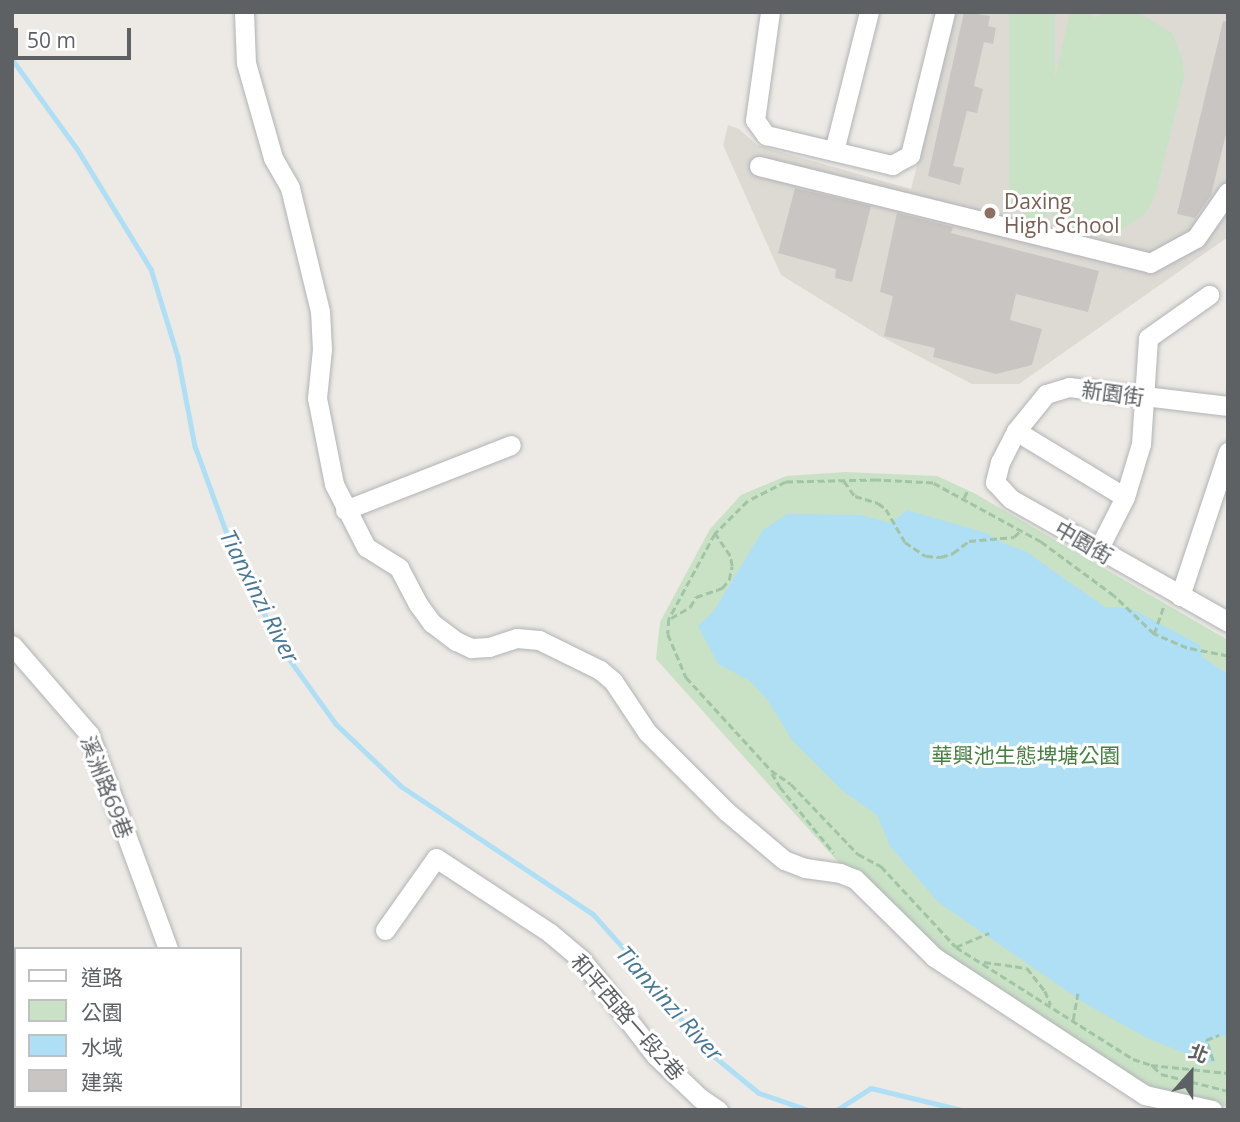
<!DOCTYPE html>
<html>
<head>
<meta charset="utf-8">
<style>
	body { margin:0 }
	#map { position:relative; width:1240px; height:1122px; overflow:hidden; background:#edeae5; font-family:"Open Sans","Noto Sans TC",sans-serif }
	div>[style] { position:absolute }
	.education>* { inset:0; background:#dddad4 }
	.green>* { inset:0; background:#c9e2c5; transform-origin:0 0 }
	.water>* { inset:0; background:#aedff5 }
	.stream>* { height:4.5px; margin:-2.25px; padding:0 2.25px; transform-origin:2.25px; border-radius:2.25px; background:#aedff5 }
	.building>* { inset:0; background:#c9c5c2 }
	.path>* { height:2.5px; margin-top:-1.25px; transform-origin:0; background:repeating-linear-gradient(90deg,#a1c4a6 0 7px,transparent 0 10.5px) }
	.roads { filter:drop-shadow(0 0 2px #b0b3b6) drop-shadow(0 0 2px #b0b3b6) }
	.minor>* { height:19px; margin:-9.5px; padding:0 9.5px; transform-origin:9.5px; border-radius:9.5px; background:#fff }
	.dots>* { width:19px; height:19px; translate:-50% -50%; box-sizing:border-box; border:4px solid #fff; border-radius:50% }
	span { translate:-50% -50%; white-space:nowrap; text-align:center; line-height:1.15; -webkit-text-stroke:6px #fff; paint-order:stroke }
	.education-label { font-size:21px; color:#785e54 }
	.left { translate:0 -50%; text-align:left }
	.street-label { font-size:21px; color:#5d6164 }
	.park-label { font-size:21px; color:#458040 }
	.water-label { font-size:23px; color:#477794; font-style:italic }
	.frame { position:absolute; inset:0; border:14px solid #5d6164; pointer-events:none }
	.legend { position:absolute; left:14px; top:947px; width:228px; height:161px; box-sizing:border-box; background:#fff; border:2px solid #bec0c1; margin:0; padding:9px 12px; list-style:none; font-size:21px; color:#5d6164 }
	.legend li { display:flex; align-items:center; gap:14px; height:35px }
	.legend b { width:35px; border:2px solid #bec0c1 }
	.north { position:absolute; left:1156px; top:1038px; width:70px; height:70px; -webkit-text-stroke:5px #fff; paint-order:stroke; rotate:21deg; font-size:19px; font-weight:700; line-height:28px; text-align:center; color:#5d6164 }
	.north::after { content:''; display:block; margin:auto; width:24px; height:32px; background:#5d6164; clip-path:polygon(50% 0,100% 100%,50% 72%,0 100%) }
	.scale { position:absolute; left:14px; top:28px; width:117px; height:32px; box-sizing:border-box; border:4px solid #5d6164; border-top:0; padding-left:9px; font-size:21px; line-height:24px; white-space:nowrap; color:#5d6164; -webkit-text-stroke:5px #fff; paint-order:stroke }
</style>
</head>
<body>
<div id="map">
	<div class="education">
		<div style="clip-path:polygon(956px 12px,1228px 12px,1228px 237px,1019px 384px,972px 384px,880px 336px,781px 275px,723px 145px,728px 125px,739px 129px,757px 145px,911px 189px)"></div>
	</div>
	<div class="green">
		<div style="left:1009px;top:12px;width:46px;height:194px"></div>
		<div style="clip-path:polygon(1070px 12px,1093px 12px,1093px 18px,1107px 12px,1139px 13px,1172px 33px,1183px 61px,1184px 78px,1155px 197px,1146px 213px,1118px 232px,1097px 234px,1076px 230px,1058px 221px,1047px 209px,1043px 229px,1022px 223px)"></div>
		<div style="clip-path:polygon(845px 472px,937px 476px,974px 493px,1228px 640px,1228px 1107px,1173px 1094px,1130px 1078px,941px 958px,839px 863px,656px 659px,660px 622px,710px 529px,741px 495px,786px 476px)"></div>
	</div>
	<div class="water">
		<div style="clip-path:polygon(907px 510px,986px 533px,1005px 544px,1025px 551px,1105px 607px,1130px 608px,1200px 645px,1202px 657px,1228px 674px,1228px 1040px,1224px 1035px,1209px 1041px,1215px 1061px,1209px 1063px,1147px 1038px,1086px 1004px,938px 902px,890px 846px,877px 815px,843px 791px,792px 740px,767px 699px,750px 681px,718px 664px,698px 626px,713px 612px,763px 530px,787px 514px,860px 515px,891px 523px)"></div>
	</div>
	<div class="stream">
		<div style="left:12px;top:59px;width:112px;rotate:54deg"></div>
		<div style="left:78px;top:150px;width:140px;rotate:58.5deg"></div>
		<div style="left:151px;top:269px;width:92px;rotate:72.9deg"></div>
		<div style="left:178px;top:357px;width:91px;rotate:79.2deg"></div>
		<div style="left:195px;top:446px;width:114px;rotate:70deg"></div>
		<div style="left:234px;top:553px;width:107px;rotate:63.4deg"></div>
		<div style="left:282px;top:649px;width:92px;rotate:54.2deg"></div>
		<div style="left:336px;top:724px;width:90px;rotate:43.6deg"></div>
		<div style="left:401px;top:786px;width:231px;rotate:33.7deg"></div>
		<div style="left:593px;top:914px;width:78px;rotate:48.1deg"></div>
		<div style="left:645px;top:972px;width:95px;rotate:52.3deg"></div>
		<div style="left:703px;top:1047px;width:72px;rotate:39.4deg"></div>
		<div style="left:759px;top:1093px;width:52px;rotate:19.1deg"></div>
		<div style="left:837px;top:1110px;width:40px;rotate:-32.9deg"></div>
		<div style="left:871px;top:1088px;width:94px;rotate:13.6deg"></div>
	</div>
	<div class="building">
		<div style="clip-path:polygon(964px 12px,990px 16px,988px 26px,996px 28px,993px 44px,984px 42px,974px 86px,983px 89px,977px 113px,967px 111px,953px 166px,964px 168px,960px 185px,928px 176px)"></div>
		<div style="clip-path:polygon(1223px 21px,1228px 22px,1228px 126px,1211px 195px,1195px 218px,1177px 214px)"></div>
		<div style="clip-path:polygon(795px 188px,871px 206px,852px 282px,835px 278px,836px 269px,778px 253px)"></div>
		<div style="clip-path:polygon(897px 213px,953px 227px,951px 233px,1099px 271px,1088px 312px,1016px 294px,1010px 320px,1042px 329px,1032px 365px,996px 374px,933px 357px,935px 348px,884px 336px,893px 296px,880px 292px)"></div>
	</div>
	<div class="path">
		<div style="left:844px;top:481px;width:19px;rotate:54deg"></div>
		<div style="left:855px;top:496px;width:24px;rotate:17deg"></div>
		<div style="left:878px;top:503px;width:10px;rotate:37deg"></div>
		<div style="left:886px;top:509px;width:38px;rotate:60deg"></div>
		<div style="left:905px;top:542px;width:25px;rotate:34deg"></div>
		<div style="left:926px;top:556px;width:15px;rotate:4deg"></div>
		<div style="left:941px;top:557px;width:13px;rotate:-18deg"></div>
		<div style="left:953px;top:553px;width:20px;rotate:-37deg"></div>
		<div style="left:969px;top:541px;width:45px;rotate:-5.1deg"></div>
		<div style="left:1014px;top:537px;width:10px;rotate:-45deg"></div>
		<div style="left:964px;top:498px;width:10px;rotate:-66deg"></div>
		<div style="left:671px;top:618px;width:22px;rotate:-30deg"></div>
		<div style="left:690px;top:607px;width:12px;rotate:-59deg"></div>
		<div style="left:696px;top:597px;width:28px;rotate:-19deg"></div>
		<div style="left:722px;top:588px;width:11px;rotate:-49deg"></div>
		<div style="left:729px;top:580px;width:14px;rotate:-78deg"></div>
		<div style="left:732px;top:566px;width:10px;rotate:-101deg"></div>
		<div style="left:730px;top:556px;width:27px;rotate:-124deg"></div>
		<div style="left:1154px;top:634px;width:31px;rotate:-71deg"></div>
		<div style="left:1228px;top:656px;width:42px;rotate:-169deg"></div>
		<div style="left:1187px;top:648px;width:36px;rotate:-157deg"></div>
		<div style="left:1154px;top:634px;width:55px;rotate:-136.5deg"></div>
		<div style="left:1114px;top:596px;width:91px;rotate:-143.5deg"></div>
		<div style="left:1041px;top:542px;width:123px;rotate:-151.4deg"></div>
		<div style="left:933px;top:483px;width:56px;rotate:-176.9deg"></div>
		<div style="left:877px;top:480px;width:91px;rotate:178.7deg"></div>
		<div style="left:786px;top:482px;width:42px;rotate:153.4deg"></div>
		<div style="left:748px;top:501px;width:47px;rotate:135deg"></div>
		<div style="left:715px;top:534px;width:97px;rotate:118.4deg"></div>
		<div style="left:669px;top:619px;width:15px;rotate:94deg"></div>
		<div style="left:668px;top:634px;width:47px;rotate:67.3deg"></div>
		<div style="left:686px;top:677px;width:126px;rotate:47.6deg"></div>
		<div style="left:771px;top:770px;width:24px;rotate:35deg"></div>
		<div style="left:791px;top:784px;width:97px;rotate:46.3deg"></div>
		<div style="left:858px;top:854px;width:26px;rotate:28deg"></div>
		<div style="left:881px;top:866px;width:110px;rotate:47.2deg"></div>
		<div style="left:956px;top:947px;width:209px;rotate:32.3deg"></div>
		<div style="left:1133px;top:1059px;width:19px;rotate:18deg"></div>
		<div style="left:1151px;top:1065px;width:77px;rotate:5.9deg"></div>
		<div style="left:772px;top:773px;width:16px;rotate:60deg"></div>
		<div style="left:780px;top:787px;width:85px;rotate:50.7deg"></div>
		<div style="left:956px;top:947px;width:36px;rotate:-23deg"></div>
		<div style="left:984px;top:962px;width:43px;rotate:7.9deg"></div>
		<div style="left:1027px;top:968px;width:29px;rotate:52deg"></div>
		<div style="left:1045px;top:991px;width:15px;rotate:67deg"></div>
		<div style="left:1073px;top:1020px;width:27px;rotate:-80deg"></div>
		<div style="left:1213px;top:1061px;width:22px;rotate:-108deg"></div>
		<div style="left:1206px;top:1040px;width:14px;rotate:-21deg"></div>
		<div style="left:1153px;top:1066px;width:11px;rotate:45deg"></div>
		<div style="left:1161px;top:1074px;width:69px;rotate:14.2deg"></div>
	</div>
	<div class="roads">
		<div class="minor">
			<div style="left:244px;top:12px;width:51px;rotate:87.8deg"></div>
			<div style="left:246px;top:63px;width:99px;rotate:74.1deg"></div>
			<div style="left:273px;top:158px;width:34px;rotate:60deg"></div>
			<div style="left:290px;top:188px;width:127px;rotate:76.3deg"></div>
			<div style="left:320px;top:311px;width:38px;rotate:87deg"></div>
			<div style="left:322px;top:349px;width:49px;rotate:95.8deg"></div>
			<div style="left:317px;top:398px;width:88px;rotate:78.8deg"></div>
			<div style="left:334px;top:484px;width:71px;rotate:63.1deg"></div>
			<div style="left:366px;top:547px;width:39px;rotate:32deg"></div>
			<div style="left:399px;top:568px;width:41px;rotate:62.2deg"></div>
			<div style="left:418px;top:604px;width:24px;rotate:54deg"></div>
			<div style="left:432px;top:623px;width:30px;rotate:37deg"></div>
			<div style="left:456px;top:641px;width:17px;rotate:25deg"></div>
			<div style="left:471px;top:648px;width:18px;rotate:-3deg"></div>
			<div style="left:489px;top:647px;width:29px;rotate:-18deg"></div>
			<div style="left:517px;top:638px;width:22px;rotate:5deg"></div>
			<div style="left:539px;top:640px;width:68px;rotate:26.2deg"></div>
			<div style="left:600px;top:670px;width:17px;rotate:40deg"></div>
			<div style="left:613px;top:681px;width:61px;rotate:56.3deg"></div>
			<div style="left:647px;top:732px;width:112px;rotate:45deg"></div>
			<div style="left:726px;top:811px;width:76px;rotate:40.2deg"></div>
			<div style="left:784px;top:860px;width:22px;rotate:21deg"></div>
			<div style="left:805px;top:868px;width:35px;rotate:8deg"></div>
			<div style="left:840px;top:873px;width:16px;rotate:22deg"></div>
			<div style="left:855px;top:879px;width:111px;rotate:44.6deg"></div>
			<div style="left:934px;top:957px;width:252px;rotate:33.2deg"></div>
			<div style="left:1145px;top:1095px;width:69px;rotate:12.6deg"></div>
			<div style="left:770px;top:12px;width:109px;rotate:97.9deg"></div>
			<div style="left:755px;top:120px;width:19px;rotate:54deg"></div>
			<div style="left:766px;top:135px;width:130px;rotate:13.4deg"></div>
			<div style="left:892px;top:165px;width:21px;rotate:-29deg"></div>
			<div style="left:910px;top:155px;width:147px;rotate:-76.2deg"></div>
			<div style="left:834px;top:151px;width:143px;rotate:-75.9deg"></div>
			<div style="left:759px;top:166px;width:403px;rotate:13.9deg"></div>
			<div style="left:1150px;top:263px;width:52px;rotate:-28.5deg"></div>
			<div style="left:1196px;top:238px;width:56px;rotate:-55.2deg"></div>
			<div style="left:1228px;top:406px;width:160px;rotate:-173.2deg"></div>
			<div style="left:1069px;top:387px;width:24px;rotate:163deg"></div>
			<div style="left:1046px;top:394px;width:48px;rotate:129deg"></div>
			<div style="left:1016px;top:431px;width:35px;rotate:117deg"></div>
			<div style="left:1000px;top:462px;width:21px;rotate:104deg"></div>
			<div style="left:995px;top:482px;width:23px;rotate:47deg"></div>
			<div style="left:1011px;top:499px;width:249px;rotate:29.5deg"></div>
			<div style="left:1016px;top:431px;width:127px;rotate:31.2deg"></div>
			<div style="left:345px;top:510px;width:178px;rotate:-21.4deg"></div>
			<div style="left:1098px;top:550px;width:59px;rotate:-63deg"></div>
			<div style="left:1125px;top:497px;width:55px;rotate:-73.2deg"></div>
			<div style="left:1141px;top:444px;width:106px;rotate:-86.2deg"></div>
			<div style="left:1148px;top:338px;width:75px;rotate:-35.2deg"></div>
			<div style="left:1180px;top:596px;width:152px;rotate:-71.6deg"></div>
			<div style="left:12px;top:645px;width:118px;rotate:49.1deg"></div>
			<div style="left:89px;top:734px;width:229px;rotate:69.8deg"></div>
			<div style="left:385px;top:930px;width:88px;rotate:-54.7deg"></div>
			<div style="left:436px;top:858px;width:136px;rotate:33.3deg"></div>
			<div style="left:550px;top:933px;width:42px;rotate:40.2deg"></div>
			<div style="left:582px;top:960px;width:121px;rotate:52.4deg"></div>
			<div style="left:656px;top:1056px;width:61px;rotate:43.7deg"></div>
			<div style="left:700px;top:1098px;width:22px;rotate:34deg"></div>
			<div style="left:216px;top:1106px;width:4px;rotate:63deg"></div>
			<div style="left:13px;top:1110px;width:5px;rotate:-53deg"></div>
		</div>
	</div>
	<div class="dots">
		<div style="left:990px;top:213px;background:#8d6e63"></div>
	</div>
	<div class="education-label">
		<span class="left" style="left:1004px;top:213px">Daxing<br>High School</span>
	</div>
	<div class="street-label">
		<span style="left:1113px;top:393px;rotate:8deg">新園街</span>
		<span style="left:1084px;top:542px;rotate:30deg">中園街</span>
		<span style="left:107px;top:787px;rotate:69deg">溪洲路69巷</span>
		<span style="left:628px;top:1017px;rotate:49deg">和平西路一段2巷</span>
	</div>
	<div class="park-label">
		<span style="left:1026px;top:755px">華興池生態埤塘公園</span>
	</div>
	<div class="water-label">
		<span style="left:260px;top:596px;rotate:63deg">Tianxinzi River</span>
		<span style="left:670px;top:1003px;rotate:48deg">Tianxinzi River</span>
	</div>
	<div class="frame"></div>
	<ul class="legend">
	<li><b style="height:9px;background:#fff"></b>道路</li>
	<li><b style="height:19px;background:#c9e2c5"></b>公園</li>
	<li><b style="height:19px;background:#aedff5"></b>水域</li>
	<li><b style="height:19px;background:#c9c5c2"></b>建築</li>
	</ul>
	<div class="north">北</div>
	<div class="scale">50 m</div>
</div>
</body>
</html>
